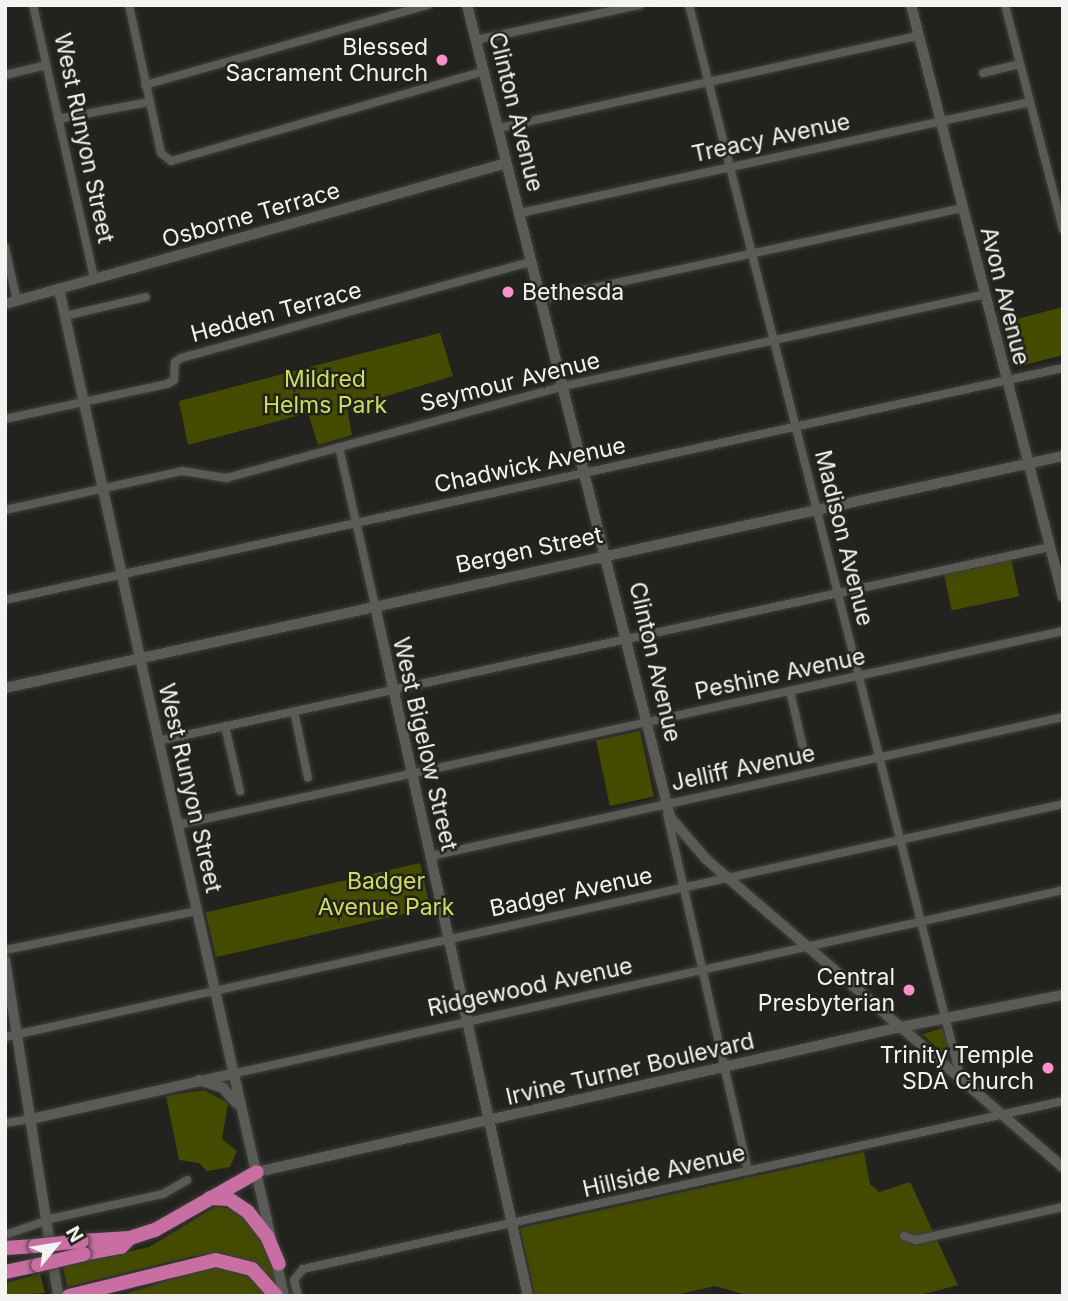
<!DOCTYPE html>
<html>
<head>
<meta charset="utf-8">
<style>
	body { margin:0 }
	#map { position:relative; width:1068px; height:1301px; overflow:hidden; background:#22231e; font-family:Inter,sans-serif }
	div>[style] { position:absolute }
	.green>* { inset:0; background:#454b00; transform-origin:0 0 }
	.roads { filter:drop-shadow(0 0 2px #3e3f3b) drop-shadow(0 0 2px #3e3f3b) }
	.minor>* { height:8px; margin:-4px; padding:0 4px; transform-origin:4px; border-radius:4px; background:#5a5a56 }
	.tertiary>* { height:10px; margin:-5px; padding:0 5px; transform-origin:5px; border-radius:5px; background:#5a5a56 }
	.secondary>* { height:10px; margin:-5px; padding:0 5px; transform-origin:5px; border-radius:5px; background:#5a5a56 }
	.motorway>* { height:14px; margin:-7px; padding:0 7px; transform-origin:7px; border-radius:7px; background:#c86ea2 }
	.bridges { filter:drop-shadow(0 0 2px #3e3f3b) drop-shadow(0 0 2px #3e3f3b) }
	.motorway-bridge>* { height:14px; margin:-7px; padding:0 7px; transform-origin:7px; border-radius:7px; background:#c86ea2 }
	.dots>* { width:19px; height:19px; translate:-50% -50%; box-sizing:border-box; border:4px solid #22231e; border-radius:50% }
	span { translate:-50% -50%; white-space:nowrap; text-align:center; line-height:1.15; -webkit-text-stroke:5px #22231e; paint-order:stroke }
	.poi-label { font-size:23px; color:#f3f4f1 }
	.right { translate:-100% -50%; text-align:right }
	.left { translate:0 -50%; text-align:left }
	.street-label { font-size:23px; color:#f3f4f1 }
	.park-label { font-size:23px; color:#cede5b }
	.frame { position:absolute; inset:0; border:7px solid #f3f4f1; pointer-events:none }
	.north { position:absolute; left:21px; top:1210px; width:70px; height:70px; -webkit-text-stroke:5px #22231e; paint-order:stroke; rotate:60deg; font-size:19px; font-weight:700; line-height:28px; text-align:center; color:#f3f4f1 }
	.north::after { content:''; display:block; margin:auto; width:24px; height:32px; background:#f3f4f1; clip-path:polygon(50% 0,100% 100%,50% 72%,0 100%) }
</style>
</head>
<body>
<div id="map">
	<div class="green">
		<div style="clip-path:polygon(1063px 307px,1063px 355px,1017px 367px,1005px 322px)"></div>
		<div style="clip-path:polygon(440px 333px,453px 376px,347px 408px,352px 435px,318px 445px,308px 413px,188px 445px,179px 401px)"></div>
		<div style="left:1011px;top:558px;width:39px;height:69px;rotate:78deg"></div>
		<div style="left:640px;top:731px;width:67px;height:45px;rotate:78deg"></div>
		<div style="left:420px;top:863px;width:46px;height:220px;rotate:77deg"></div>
		<div style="clip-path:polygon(943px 1028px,949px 1052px,946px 1056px,922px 1034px)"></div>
		<div style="clip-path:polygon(204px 1090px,228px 1103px,222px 1139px,237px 1151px,230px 1167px,207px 1171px,199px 1163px,179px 1160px,166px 1096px)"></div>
		<div style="clip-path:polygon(864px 1152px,870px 1184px,879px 1192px,910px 1182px,958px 1285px,916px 1296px,750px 1296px,715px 1286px,672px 1296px,535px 1296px,520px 1228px)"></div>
		<div style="clip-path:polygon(215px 1207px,230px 1208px,249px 1221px,270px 1252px,277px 1287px,258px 1266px,222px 1253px,193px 1256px,67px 1287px,63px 1267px,149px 1247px)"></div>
		<div style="clip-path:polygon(215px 1265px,244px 1271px,268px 1296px,119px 1296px)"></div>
		<div style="clip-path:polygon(40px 1274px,45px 1293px,5px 1296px,5px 1283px)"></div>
	</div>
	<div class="roads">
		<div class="minor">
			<div style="left:33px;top:5px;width:281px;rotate:77.4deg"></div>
			<div style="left:129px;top:5px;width:151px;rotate:77.8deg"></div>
			<div style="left:161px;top:153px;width:13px;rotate:39deg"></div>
			<div style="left:171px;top:161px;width:326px;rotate:-16deg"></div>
			<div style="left:689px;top:5px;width:1109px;rotate:75.8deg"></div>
			<div style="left:1005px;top:5px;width:232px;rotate:75.5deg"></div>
			<div style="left:476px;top:40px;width:167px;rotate:-12.1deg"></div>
			<div style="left:983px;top:73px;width:38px;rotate:-14deg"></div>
			<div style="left:5px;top:75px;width:42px;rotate:-13.7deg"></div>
			<div style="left:145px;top:85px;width:294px;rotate:-15.8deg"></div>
			<div style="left:58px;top:119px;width:93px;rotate:-10.6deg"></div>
			<div style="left:499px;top:128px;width:430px;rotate:-12.4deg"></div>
			<div style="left:520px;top:213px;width:522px;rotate:-12.28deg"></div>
			<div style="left:5px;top:247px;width:55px;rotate:77.5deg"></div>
			<div style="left:542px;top:299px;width:431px;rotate:-12.2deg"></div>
			<div style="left:65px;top:316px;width:83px;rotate:-13.2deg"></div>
			<div style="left:5px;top:419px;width:166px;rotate:-12.2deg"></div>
			<div style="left:167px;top:384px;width:8px;rotate:-30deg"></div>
			<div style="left:174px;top:380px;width:18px;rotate:-87deg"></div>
			<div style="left:175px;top:362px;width:7px;rotate:-34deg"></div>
			<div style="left:181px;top:358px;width:364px;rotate:-15.4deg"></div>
			<div style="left:339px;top:447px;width:163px;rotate:77.2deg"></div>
			<div style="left:5px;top:510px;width:181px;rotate:-12.4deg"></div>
			<div style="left:182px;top:471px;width:45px;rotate:9deg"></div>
			<div style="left:226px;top:478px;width:350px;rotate:-15.2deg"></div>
			<div style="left:564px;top:386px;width:432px;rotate:-12.3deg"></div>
			<div style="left:5px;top:600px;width:1083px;rotate:-12.37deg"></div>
			<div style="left:790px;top:691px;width:67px;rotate:77deg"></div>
			<div style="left:294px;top:711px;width:68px;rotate:78.2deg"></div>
			<div style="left:225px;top:726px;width:67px;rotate:77deg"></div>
			<div style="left:158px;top:741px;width:913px;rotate:-12.27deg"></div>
			<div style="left:667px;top:814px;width:366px;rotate:77.2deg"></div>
			<div style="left:177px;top:825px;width:907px;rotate:-12.35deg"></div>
			<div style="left:431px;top:856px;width:647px;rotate:-12.4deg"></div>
			<div style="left:5px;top:950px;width:195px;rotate:-11.5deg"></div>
			<div style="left:5px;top:1037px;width:1083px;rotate:-12.42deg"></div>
			<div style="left:232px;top:1074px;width:851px;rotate:-12.48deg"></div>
			<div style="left:5px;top:1123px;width:26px;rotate:-9deg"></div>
			<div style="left:5px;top:1235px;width:52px;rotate:-19.1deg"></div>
			<div style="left:54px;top:1218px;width:112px;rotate:-12.4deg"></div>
			<div style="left:163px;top:1194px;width:28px;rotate:-30deg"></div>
			<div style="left:904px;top:1236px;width:13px;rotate:18deg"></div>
			<div style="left:916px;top:1240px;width:151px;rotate:-12.7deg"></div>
			<div style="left:298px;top:1296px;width:16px;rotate:-104deg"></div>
			<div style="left:294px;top:1280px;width:14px;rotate:-51deg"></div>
			<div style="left:303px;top:1269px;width:778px;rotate:-12.46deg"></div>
		</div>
		<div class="tertiary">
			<div style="left:911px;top:5px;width:611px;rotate:75.6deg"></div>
			<div style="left:59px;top:289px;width:378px;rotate:77.6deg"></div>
			<div style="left:5px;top:304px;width:521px;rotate:-15.69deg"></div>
			<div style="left:375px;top:606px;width:707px;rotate:77.5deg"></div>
			<div style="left:5px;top:960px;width:340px;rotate:81deg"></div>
			<div style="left:31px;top:1119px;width:206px;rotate:-12.6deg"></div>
			<div style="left:257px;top:1172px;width:660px;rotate:-12.69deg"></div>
		</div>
		<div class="secondary">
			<div style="left:467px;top:5px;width:837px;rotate:75.96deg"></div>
			<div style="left:670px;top:817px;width:55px;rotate:49.4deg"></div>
			<div style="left:706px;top:859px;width:472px;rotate:40.8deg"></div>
			<div style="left:140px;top:658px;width:654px;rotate:77.28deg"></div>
			<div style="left:5px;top:688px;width:1083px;rotate:-12.37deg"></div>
			<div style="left:901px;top:1027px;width:165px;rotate:-11.2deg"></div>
			<div style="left:199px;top:1080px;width:25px;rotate:18deg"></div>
			<div style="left:223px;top:1088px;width:20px;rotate:49deg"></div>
		</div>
		<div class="motorway">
			<div style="left:210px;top:1198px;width:19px;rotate:3deg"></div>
			<div style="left:229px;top:1199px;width:23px;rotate:34deg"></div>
			<div style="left:248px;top:1212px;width:31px;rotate:52deg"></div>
			<div style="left:267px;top:1236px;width:30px;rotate:67deg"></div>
			<div style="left:82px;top:1241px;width:48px;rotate:-3.6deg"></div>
			<div style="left:130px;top:1238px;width:26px;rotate:-18deg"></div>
			<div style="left:155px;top:1230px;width:117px;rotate:-29.6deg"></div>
			<div style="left:5px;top:1248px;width:30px;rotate:-4deg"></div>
			<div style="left:84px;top:1254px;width:38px;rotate:-11deg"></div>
			<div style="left:121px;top:1247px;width:13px;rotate:-45deg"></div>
			<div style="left:5px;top:1272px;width:34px;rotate:-12deg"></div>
			<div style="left:69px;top:1296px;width:151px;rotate:-13.8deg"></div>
			<div style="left:216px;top:1260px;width:37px;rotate:14deg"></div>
			<div style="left:252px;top:1269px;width:36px;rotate:48deg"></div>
		</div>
	</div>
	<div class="bridges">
		<div class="motorway-bridge">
			<div style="left:35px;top:1246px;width:47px;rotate:-6.1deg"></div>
			<div style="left:38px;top:1265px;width:47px;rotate:-13.4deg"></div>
		</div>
	</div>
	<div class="dots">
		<div style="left:442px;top:60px;background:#f890cb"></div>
		<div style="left:508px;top:292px;background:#f890cb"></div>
		<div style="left:909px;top:990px;background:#f890cb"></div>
		<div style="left:1048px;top:1068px;background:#f890cb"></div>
	</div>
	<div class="poi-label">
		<span class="right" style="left:428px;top:60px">Blessed<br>Sacrament Church</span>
		<span class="left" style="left:522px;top:292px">Bethesda</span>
		<span class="right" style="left:895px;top:990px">Central<br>Presbyterian</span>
		<span class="right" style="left:1034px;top:1068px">Trinity Temple<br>SDA Church</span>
	</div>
	<div class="street-label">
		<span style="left:516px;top:112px;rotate:76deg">Clinton Avenue</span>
		<span style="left:84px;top:138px;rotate:78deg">West Runyon Street</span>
		<span style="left:771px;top:138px;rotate:-12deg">Treacy Avenue</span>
		<span style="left:251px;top:215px;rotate:-16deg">Osborne Terrace</span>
		<span style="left:1005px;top:296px;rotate:76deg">Avon Avenue</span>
		<span style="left:276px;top:312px;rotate:-15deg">Hedden Terrace</span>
		<span style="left:510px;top:382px;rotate:-14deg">Seymour Avenue</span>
		<span style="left:530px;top:465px;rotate:-12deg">Chadwick Avenue</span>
		<span style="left:844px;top:538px;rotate:76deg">Madison Avenue</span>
		<span style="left:529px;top:550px;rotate:-12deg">Bergen Street</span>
		<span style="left:655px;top:662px;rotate:77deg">Clinton Avenue</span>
		<span style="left:780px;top:674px;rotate:-12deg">Peshine Avenue</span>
		<span style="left:425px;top:744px;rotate:77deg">West Bigelow Street</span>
		<span style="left:743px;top:768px;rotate:-12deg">Jelliff Avenue</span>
		<span style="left:190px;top:788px;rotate:77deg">West Runyon Street</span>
		<span style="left:571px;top:892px;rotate:-12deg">Badger Avenue</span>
		<span style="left:530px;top:987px;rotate:-12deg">Ridgewood Avenue</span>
		<span style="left:630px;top:1069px;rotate:-13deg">Irvine Turner Boulevard</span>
		<span style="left:664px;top:1171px;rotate:-13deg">Hillside Avenue</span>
	</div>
	<div class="park-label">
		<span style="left:325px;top:392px">Mildred<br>Helms Park</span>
		<span style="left:386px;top:894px">Badger<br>Avenue Park</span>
	</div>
	<div class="frame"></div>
	<div class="north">N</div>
</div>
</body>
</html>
